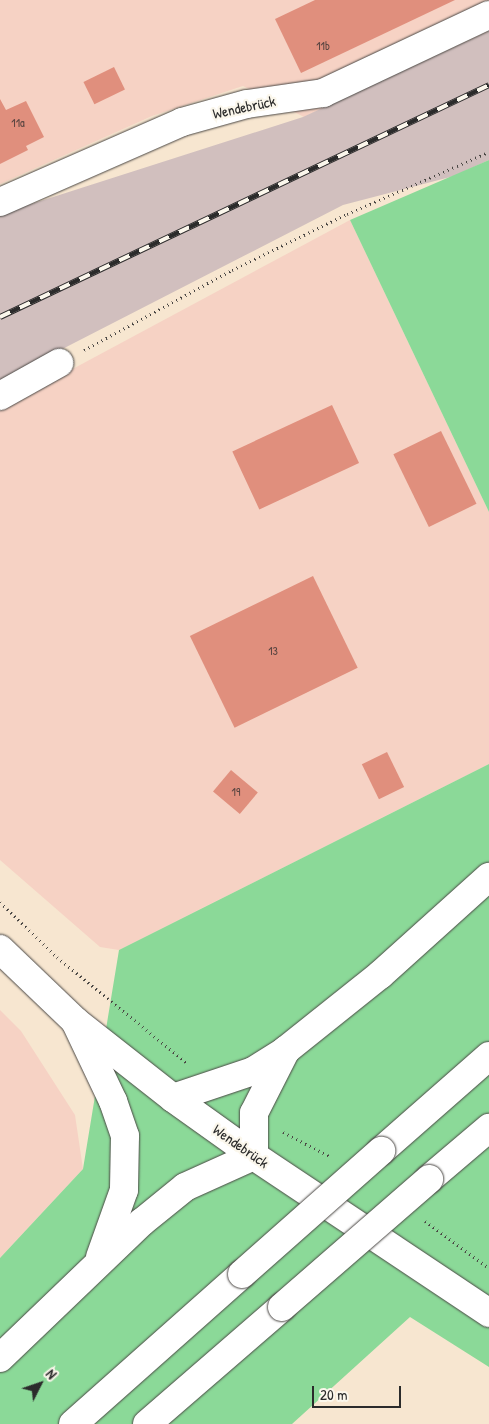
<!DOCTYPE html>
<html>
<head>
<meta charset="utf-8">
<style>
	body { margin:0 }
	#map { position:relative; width:489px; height:1424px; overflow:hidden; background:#f7e6d0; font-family:"Patrick Hand",sans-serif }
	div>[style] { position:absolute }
	.built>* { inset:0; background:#f6d2c4 }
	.industrial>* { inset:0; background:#d1bfbe }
	.green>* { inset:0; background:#8bd998 }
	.building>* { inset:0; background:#e08f7d; transform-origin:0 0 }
	.path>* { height:3px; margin-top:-1.5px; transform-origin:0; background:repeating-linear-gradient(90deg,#4a4744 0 1px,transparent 0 5px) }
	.roads { filter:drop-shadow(0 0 1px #4a4744) drop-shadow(0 0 1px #4a4744) }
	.minor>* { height:28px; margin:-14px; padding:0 14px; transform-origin:14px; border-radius:14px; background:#fff }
	.major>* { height:28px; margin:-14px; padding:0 14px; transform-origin:14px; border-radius:14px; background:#fff }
	.highway>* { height:28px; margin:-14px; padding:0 14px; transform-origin:14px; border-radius:14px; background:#fff }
	.rail>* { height:5.5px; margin-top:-2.75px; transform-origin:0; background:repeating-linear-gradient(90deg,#fbf7ec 0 11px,#2b2b2b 0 22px); box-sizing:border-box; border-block:1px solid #2b2b2b }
	.bridges { filter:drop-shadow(0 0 1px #4a4744) drop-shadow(0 0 1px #4a4744) }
	.highway-bridge>* { height:28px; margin:-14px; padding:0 14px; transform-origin:14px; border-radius:14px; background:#fff }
	span { translate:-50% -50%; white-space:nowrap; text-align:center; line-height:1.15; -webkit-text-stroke:4.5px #fbf7ec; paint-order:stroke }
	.number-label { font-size:12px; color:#584440 }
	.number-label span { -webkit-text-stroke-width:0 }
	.street-label { font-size:15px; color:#2b2b2b }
	.north { position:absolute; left:15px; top:1359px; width:50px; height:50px; -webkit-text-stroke:4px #fbf7ec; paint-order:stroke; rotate:49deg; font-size:14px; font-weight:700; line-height:20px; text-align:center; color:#2b2b2b }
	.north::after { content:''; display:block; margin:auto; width:18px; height:22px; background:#2b2b2b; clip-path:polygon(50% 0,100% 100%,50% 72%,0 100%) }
	.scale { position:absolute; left:312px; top:1386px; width:89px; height:22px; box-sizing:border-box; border:2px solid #2b2b2b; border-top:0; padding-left:6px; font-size:15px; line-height:18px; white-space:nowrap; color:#2b2b2b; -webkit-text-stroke:4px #fbf7ec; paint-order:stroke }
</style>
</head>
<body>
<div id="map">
	<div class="built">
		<div style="clip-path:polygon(0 0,489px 0,489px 31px,304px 117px,243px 86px,152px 116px,0 184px)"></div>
		<div style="clip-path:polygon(350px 220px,489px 512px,489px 764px,119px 950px,100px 947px,0 860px,0 408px)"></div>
		<div style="clip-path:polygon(0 1010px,21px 1031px,75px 1115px,83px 1169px,0 1258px)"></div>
	</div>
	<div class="industrial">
		<div style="clip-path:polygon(489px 31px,489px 160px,454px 176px,343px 205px,0 381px,0 214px,303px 117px)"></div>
	</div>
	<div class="green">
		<div style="clip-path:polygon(489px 160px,489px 512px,350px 220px)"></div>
		<div style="clip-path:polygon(489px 764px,489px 1367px,410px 1317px,292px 1424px,0 1424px,0 1258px,83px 1169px,119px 950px)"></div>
	</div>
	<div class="building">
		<div style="clip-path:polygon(315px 0,455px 0,301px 73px,275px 19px)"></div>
		<div style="left:114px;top:67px;width:25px;height:34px;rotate:64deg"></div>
		<div style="clip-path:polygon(0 99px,6px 110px,26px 101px,44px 137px,26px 146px,28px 150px,0 164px)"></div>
		<div style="left:332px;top:405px;width:64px;height:110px;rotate:65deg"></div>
		<div style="left:441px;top:431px;width:81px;height:53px;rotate:64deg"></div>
		<div style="left:313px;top:576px;width:102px;height:137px;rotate:64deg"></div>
		<div style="left:387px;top:752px;width:39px;height:28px;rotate:64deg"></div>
		<div style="left:231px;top:770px;width:35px;height:28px;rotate:40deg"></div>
	</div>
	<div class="path">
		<div style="left:84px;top:350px;width:168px;rotate:-28.4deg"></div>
		<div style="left:232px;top:270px;width:128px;rotate:-26deg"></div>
		<div style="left:347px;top:214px;width:155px;rotate:-23.6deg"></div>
		<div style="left:0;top:902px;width:79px;rotate:44deg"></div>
		<div style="left:57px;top:957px;width:168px;rotate:39.2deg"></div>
		<div style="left:283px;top:1132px;width:54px;rotate:27.5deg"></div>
		<div style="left:425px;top:1221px;width:79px;rotate:36.3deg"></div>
	</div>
	<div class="roads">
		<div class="minor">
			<div style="left:0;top:202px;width:199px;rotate:-23.7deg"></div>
			<div style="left:182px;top:122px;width:67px;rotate:-15.5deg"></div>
			<div style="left:247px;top:104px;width:77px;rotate:-8.2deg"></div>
			<div style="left:323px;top:93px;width:183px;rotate:-25.2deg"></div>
			<div style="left:0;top:396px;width:68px;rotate:-29.2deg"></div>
		</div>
		<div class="major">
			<div style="left:0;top:949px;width:104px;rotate:43.8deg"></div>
			<div style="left:75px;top:1021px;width:125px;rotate:38.2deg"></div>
			<div style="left:173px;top:1098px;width:100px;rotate:35.6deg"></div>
			<div style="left:254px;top:1156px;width:283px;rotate:33.7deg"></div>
		</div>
		<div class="highway">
			<div style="left:75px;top:1021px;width:89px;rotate:64.6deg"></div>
			<div style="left:113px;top:1101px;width:37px;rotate:71deg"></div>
			<div style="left:125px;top:1136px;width:54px;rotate:91.1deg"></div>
			<div style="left:124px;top:1190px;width:71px;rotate:109.7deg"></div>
			<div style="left:173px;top:1098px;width:84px;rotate:-18.6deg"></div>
			<div style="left:253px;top:1071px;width:39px;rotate:-32deg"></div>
			<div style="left:286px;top:1050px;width:120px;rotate:-38.6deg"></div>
			<div style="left:380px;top:975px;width:147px;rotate:-42deg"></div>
			<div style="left:381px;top:1151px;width:144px;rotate:-41.3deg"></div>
			<div style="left:429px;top:1179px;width:79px;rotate:-40.4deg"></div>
			<div style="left:0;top:1358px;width:197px;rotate:-43.8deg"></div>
			<div style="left:142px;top:1222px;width:55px;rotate:-39.1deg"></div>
			<div style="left:185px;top:1187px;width:76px;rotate:-24.2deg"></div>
			<div style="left:254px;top:1156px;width:43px;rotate:-90deg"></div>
			<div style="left:254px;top:1113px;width:71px;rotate:-63.1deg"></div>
			<div style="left:73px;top:1424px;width:226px;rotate:-41.6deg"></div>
			<div style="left:147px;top:1424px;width:179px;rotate:-40.9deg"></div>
		</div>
	</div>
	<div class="rail">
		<div style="left:0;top:317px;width:541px;rotate:-25.38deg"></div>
	</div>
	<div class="bridges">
		<div class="highway-bridge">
			<div style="left:242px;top:1274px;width:186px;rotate:-41.5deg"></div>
			<div style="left:282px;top:1307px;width:195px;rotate:-41deg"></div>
		</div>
	</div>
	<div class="number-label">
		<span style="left:323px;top:46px">11b</span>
		<span style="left:18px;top:123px">11a</span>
		<span style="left:273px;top:651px">13</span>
		<span style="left:236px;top:792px">19</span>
	</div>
	<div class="street-label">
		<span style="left:244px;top:107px;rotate:-12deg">Wendebrück</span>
		<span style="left:241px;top:1146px;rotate:35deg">Wendebrück</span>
	</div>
	<div class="north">N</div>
	<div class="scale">20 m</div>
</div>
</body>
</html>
